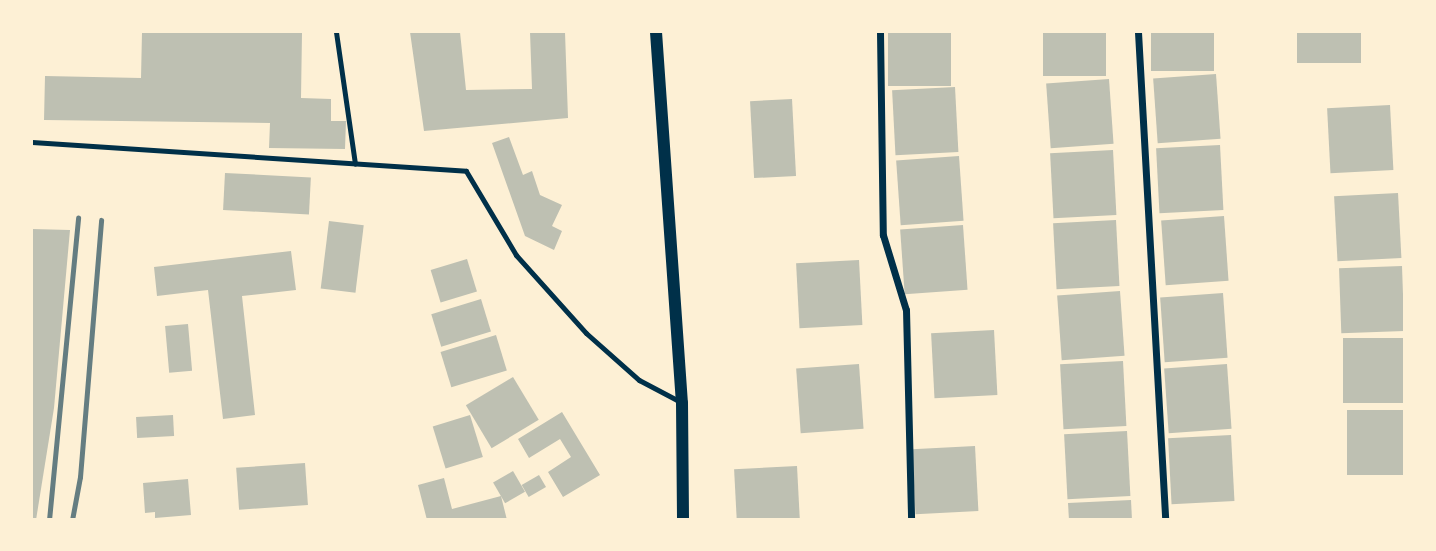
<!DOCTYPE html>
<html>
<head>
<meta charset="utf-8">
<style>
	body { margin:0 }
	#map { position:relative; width:1436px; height:551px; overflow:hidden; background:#fdf0d5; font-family:Raleway,sans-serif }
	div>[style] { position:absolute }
	.building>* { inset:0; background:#bec0b2; transform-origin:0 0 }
	.service>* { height:5px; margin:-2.5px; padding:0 2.5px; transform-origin:2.5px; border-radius:2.5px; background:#003049 }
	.minor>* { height:7px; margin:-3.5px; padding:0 3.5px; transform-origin:3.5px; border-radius:3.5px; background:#003049 }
	.tertiary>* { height:12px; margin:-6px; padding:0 6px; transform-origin:6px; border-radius:6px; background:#003049 }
	.rail>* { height:5px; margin:-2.5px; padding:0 2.5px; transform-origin:2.5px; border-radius:2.5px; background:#657d81 }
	span { translate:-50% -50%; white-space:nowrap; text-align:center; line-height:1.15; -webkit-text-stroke:6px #fdf0d5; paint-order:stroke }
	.frame { position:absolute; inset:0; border:33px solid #fdf0d5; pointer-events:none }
</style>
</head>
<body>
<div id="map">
	<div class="building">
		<div style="clip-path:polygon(142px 32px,302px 33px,301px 98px,331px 99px,331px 121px,346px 121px,345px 149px,269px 148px,270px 123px,44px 120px,45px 76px,141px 78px)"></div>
		<div style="clip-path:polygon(410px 32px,460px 32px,466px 90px,532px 89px,530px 32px,565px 32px,568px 118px,424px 131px)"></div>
		<div style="left:888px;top:32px;width:63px;height:54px"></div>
		<div style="left:1043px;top:32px;width:63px;height:44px"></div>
		<div style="left:1151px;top:32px;width:63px;height:39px"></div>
		<div style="left:1297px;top:32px;width:64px;height:31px"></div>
		<div style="left:1216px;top:74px;width:65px;height:63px;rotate:86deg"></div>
		<div style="left:1109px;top:79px;width:65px;height:63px;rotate:86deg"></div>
		<div style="left:955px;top:87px;width:65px;height:63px;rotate:87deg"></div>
		<div style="left:792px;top:99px;width:77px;height:42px;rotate:87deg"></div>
		<div style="left:1390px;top:105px;width:65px;height:63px;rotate:87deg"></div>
		<div style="clip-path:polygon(509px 137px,523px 175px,532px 171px,540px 195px,562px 205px,552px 226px,562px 231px,554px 250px,525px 236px,492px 143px)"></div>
		<div style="left:1220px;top:145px;width:65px;height:64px;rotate:87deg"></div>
		<div style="left:1113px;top:150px;width:65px;height:63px;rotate:87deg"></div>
		<div style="left:959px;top:156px;width:65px;height:63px;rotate:86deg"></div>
		<div style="left:225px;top:173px;width:86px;height:37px;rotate:3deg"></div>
		<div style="left:1398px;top:193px;width:65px;height:64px;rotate:87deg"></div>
		<div style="left:1224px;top:216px;width:65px;height:63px;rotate:86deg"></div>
		<div style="left:1116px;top:220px;width:66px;height:63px;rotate:87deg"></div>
		<div style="left:329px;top:221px;width:35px;height:68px;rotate:7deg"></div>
		<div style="left:963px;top:225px;width:65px;height:63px;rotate:86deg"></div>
		<div style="clip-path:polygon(32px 229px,70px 230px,54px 408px,36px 520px,32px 520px)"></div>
		<div style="clip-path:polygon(291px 251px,296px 290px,242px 296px,255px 415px,223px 419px,208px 290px,157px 296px,154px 267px)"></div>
		<div style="left:467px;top:259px;width:34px;height:38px;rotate:73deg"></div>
		<div style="left:859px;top:260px;width:65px;height:63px;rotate:87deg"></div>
		<div style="left:1402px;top:266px;width:65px;height:63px;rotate:88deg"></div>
		<div style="left:1120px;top:291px;width:65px;height:63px;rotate:86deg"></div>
		<div style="left:1223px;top:293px;width:65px;height:63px;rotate:86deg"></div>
		<div style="left:481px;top:299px;width:34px;height:52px;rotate:73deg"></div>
		<div style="left:188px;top:324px;width:47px;height:23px;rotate:85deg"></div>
		<div style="left:994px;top:330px;width:65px;height:63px;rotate:87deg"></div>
		<div style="left:496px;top:335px;width:37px;height:58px;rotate:73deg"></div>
		<div style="left:1404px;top:338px;width:65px;height:61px;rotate:90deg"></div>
		<div style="left:1123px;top:361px;width:65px;height:63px;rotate:87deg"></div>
		<div style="left:859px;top:364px;width:65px;height:63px;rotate:86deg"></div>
		<div style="left:1227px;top:364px;width:65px;height:63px;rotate:86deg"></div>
		<div style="left:513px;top:377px;width:50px;height:55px;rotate:59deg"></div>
		<div style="left:1404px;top:410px;width:65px;height:57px;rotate:90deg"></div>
		<div style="clip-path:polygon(562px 412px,600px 475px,563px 497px,548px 472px,571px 457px,560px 439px,529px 458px,518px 439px)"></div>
		<div style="left:173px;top:415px;width:21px;height:37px;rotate:87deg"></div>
		<div style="left:470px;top:415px;width:44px;height:39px;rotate:73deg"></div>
		<div style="left:1127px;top:431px;width:65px;height:63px;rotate:87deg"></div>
		<div style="left:1231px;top:435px;width:66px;height:63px;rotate:87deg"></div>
		<div style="left:975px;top:446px;width:65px;height:63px;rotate:87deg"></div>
		<div style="left:305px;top:463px;width:42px;height:69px;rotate:86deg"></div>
		<div style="left:797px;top:466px;width:54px;height:63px;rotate:87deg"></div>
		<div style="left:513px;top:471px;width:24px;height:23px;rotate:60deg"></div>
		<div style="left:539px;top:475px;width:14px;height:20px;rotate:60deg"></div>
		<div style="clip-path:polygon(444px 478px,452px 509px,501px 496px,507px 520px,427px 520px,418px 485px)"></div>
		<div style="clip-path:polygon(188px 479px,191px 515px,155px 518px,155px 512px,145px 513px,143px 483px)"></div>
		<div style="clip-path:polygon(1131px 500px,1132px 520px,1069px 520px,1068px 503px)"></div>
	</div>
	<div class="service">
		<div style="left:336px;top:32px;width:133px;rotate:81.8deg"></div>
		<div style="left:32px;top:142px;width:435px;rotate:3.8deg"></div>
		<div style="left:466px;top:171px;width:98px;rotate:59.2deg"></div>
		<div style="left:516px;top:255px;width:105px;rotate:48.1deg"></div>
		<div style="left:586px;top:333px;width:71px;rotate:41.6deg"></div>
		<div style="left:639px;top:380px;width:45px;rotate:27.7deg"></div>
	</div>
	<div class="minor">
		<div style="left:880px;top:32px;width:203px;rotate:89.2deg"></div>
		<div style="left:883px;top:235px;width:78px;rotate:73deg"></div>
		<div style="left:906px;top:310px;width:210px;rotate:88.6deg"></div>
		<div style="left:1138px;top:32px;width:489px;rotate:86.8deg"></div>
	</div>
	<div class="tertiary">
		<div style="left:656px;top:32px;width:372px;rotate:86deg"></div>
		<div style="left:682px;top:403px;width:117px;rotate:89.5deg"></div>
	</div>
	<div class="rail">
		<div style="left:49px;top:520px;width:304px;rotate:-84.5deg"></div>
		<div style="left:72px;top:520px;width:44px;rotate:-79.5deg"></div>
		<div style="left:80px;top:477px;width:258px;rotate:-85.3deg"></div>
	</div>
	<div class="frame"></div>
</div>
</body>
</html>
